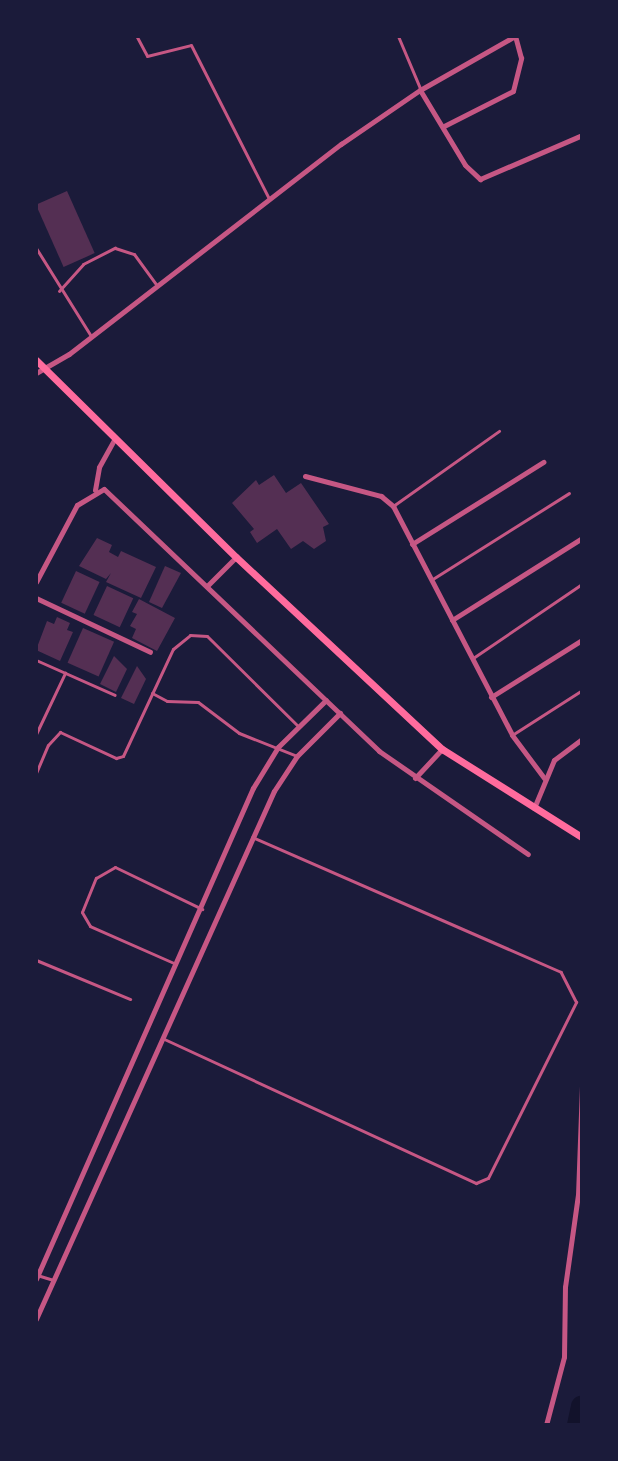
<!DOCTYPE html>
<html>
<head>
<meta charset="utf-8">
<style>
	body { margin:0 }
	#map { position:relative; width:618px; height:1461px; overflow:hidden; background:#1b1b3a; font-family:Signika,sans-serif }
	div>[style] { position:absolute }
	.river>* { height:22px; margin:-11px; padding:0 11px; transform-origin:11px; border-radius:11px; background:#12122b }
	.building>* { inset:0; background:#542f53; transform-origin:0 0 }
	.service>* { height:3px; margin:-1.5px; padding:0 1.5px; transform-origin:1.5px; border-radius:1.5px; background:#c65784 }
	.minor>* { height:5px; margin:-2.5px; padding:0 2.5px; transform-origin:2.5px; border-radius:2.5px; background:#c65784 }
	.secondary>* { height:7px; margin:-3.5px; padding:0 3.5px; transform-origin:3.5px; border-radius:3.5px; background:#ff6b9d }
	span { translate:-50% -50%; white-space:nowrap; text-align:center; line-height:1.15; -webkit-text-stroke:8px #1b1b3a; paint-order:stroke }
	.frame { position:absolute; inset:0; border:38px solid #1b1b3a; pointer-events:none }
</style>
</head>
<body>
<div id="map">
	<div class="river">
		<div style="left:578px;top:1425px;width:19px;rotate:-78deg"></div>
	</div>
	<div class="building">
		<div style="left:67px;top:191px;width:68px;height:34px;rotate:66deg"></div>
		<div style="clip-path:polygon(274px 475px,286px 493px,301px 483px,329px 524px,323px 527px,326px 541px,314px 549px,303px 541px,291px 549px,277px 529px,257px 543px,250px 532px,254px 529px,232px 503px,256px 480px,259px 485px)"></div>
		<div style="clip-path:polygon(97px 538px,112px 545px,109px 552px,118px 557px,121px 551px,156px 567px,141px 598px,106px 582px,111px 573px,106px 579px,79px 566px)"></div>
		<div style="clip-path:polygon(165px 566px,181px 573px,162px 608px,149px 602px)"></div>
		<div style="left:76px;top:571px;width:26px;height:35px;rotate:25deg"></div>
		<div style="left:107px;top:586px;width:29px;height:32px;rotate:25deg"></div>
		<div style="clip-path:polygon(139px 599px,175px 618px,157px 651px,132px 638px,136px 629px,130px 626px,137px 614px,132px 612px)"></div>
		<div style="clip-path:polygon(57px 617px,70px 623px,67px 630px,73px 632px,60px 661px,36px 650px,47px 621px,54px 624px)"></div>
		<div style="left:83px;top:628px;width:34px;height:38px;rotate:24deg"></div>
		<div style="clip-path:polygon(114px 656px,127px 669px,116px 692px,100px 684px)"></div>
		<div style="clip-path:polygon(137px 666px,146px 679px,134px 704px,121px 698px)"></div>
	</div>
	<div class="service">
		<div style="left:398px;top:36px;width:56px;rotate:67.1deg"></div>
		<div style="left:137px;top:37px;width:21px;rotate:62deg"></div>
		<div style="left:147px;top:56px;width:45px;rotate:-14deg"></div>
		<div style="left:191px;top:45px;width:173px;rotate:63.1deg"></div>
		<div style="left:36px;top:248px;width:104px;rotate:58deg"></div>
		<div style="left:59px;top:291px;width:36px;rotate:-48deg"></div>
		<div style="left:83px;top:264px;width:36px;rotate:-27deg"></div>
		<div style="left:115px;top:248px;width:20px;rotate:18deg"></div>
		<div style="left:134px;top:254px;width:37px;rotate:54deg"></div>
		<div style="left:393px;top:506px;width:130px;rotate:-35.3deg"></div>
		<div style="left:431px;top:580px;width:163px;rotate:-32.2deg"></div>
		<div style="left:473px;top:658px;width:132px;rotate:-34.2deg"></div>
		<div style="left:36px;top:660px;width:86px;rotate:23.9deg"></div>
		<div style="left:152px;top:693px;width:17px;rotate:28deg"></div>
		<div style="left:167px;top:701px;width:31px;rotate:2deg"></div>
		<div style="left:198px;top:702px;width:51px;rotate:37.1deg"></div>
		<div style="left:239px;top:733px;width:62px;rotate:21.6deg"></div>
		<div style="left:36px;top:734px;width:68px;rotate:-64.6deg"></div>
		<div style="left:512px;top:735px;width:83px;rotate:-32.7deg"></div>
		<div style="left:36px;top:773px;width:30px;rotate:-67deg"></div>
		<div style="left:48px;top:745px;width:18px;rotate:-47deg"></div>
		<div style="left:60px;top:732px;width:62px;rotate:24.9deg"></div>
		<div style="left:116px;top:758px;width:7px;rotate:-16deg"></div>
		<div style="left:123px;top:756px;width:118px;rotate:-65deg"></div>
		<div style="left:173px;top:649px;width:22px;rotate:-39deg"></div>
		<div style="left:190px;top:635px;width:17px;rotate:3deg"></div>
		<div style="left:207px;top:636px;width:129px;rotate:44.7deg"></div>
		<div style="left:36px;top:960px;width:102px;rotate:22.5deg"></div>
		<div style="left:176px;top:964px;width:94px;rotate:-156.2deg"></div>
		<div style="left:90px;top:926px;width:16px;rotate:-120deg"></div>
		<div style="left:82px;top:912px;width:37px;rotate:-68deg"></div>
		<div style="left:96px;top:878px;width:22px;rotate:-30deg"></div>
		<div style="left:115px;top:867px;width:97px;rotate:25.8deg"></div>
		<div style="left:162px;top:1038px;width:346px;rotate:24.8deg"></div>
		<div style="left:476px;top:1183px;width:13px;rotate:-23deg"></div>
		<div style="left:488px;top:1178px;width:197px;rotate:-63.4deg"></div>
		<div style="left:576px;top:1002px;width:34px;rotate:-117deg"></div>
		<div style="left:561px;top:972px;width:337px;rotate:-156.4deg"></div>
		<div style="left:37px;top:1275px;width:17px;rotate:17deg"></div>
	</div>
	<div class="minor">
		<div style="left:420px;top:90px;width:87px;rotate:59deg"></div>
		<div style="left:465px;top:165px;width:21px;rotate:43deg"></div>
		<div style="left:480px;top:179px;width:111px;rotate:-23.3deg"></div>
		<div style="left:444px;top:126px;width:77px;rotate:-26.9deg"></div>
		<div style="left:513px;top:91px;width:34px;rotate:-76deg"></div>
		<div style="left:521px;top:58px;width:23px;rotate:-105deg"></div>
		<div style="left:36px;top:373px;width:38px;rotate:-30deg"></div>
		<div style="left:69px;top:354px;width:344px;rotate:-37.7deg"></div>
		<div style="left:341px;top:144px;width:96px;rotate:-34.4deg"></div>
		<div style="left:420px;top:90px;width:109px;rotate:-29.6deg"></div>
		<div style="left:305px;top:476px;width:79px;rotate:14.7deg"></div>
		<div style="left:381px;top:496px;width:16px;rotate:40deg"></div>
		<div style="left:393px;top:506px;width:258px;rotate:62.5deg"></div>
		<div style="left:512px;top:735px;width:54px;rotate:53.3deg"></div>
		<div style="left:95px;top:490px;width:23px;rotate:-80deg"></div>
		<div style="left:99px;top:467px;width:31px;rotate:-61deg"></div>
		<div style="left:412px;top:544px;width:155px;rotate:-32deg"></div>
		<div style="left:36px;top:582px;width:87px;rotate:-62deg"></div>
		<div style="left:77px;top:505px;width:31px;rotate:-31deg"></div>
		<div style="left:104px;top:489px;width:380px;rotate:43.6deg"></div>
		<div style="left:379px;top:751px;width:181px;rotate:34.7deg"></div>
		<div style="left:207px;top:586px;width:41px;rotate:-45deg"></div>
		<div style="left:36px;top:598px;width:126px;rotate:25.3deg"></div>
		<div style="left:452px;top:620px;width:154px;rotate:-32.2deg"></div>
		<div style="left:491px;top:697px;width:107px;rotate:-32.1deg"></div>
		<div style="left:415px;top:778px;width:40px;rotate:-47deg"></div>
		<div style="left:534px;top:808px;width:52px;rotate:-67.4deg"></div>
		<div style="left:554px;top:760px;width:35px;rotate:-37deg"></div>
		<div style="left:36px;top:1279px;width:537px;rotate:-66.16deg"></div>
		<div style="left:253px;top:788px;width:48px;rotate:-58.6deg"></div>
		<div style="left:278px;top:747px;width:67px;rotate:-44.4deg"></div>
		<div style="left:36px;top:1319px;width:579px;rotate:-65.74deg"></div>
		<div style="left:274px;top:791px;width:42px;rotate:-56.7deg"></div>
		<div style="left:297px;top:756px;width:61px;rotate:-45deg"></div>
		<div style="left:546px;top:1425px;width:70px;rotate:-75.2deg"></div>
		<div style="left:564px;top:1357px;width:70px;rotate:-89.2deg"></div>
		<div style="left:565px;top:1287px;width:93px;rotate:-82deg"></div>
		<div style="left:578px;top:1195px;width:109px;rotate:-87.9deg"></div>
	</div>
	<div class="secondary">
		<div style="left:36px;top:360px;width:281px;rotate:44.6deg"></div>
		<div style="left:236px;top:557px;width:282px;rotate:43deg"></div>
		<div style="left:442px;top:749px;width:165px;rotate:32.2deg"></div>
	</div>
	<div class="frame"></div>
</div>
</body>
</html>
